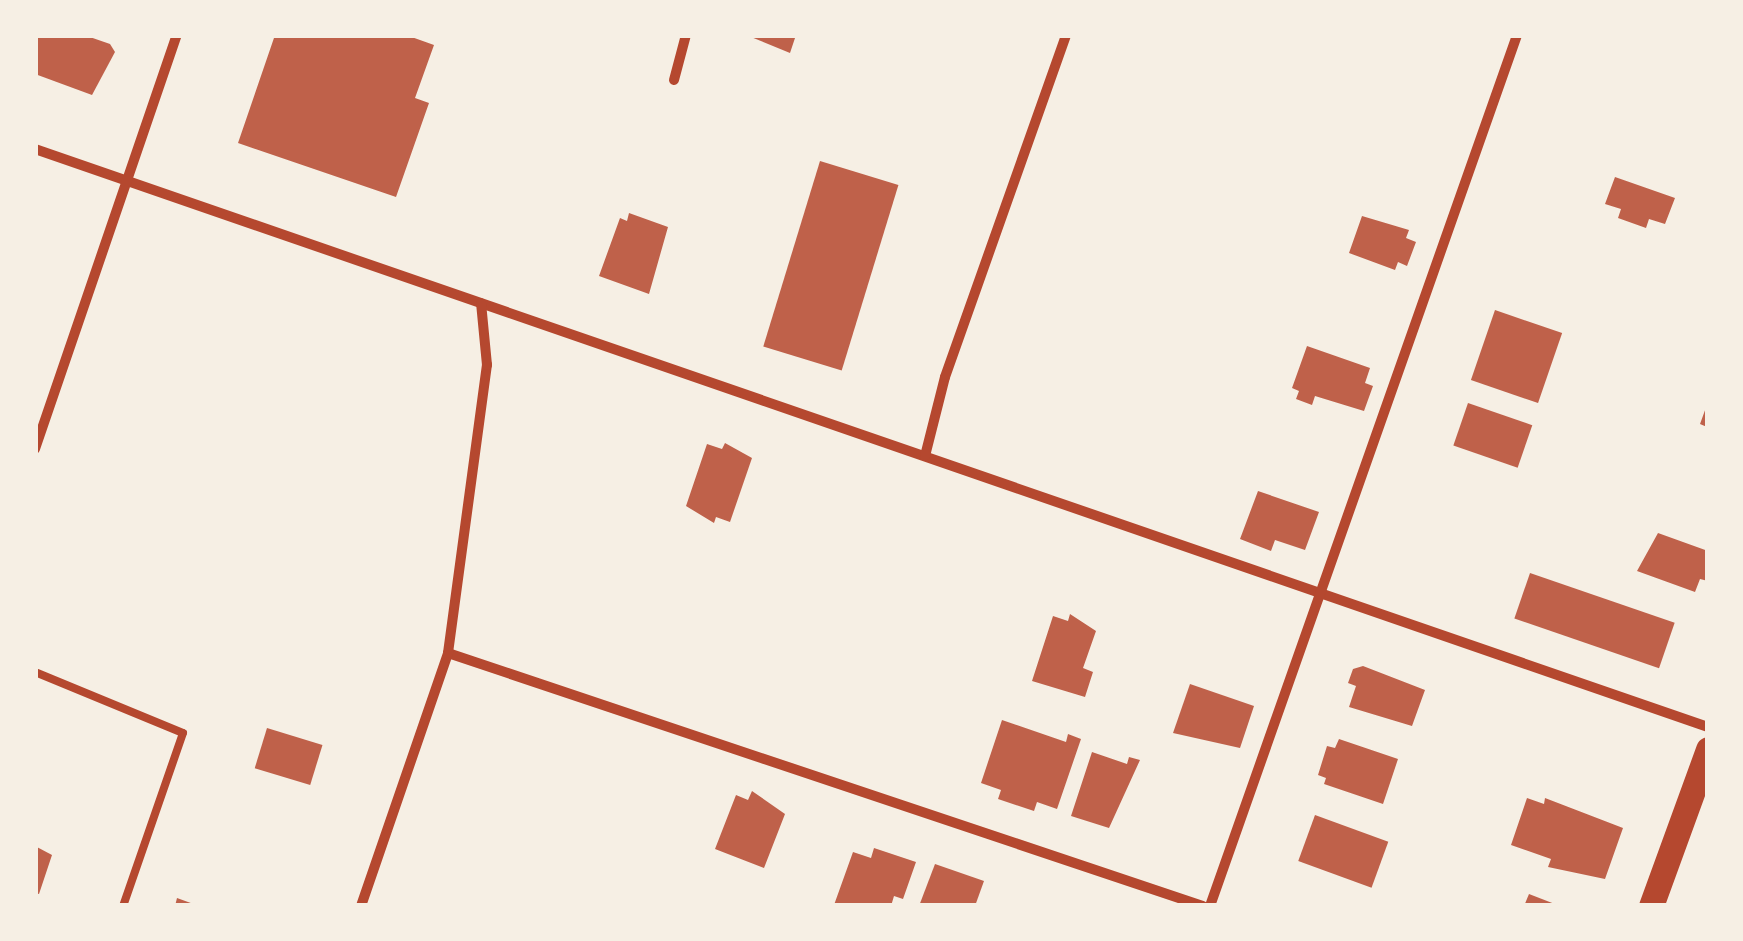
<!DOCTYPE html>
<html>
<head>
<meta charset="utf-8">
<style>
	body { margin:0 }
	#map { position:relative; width:1743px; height:941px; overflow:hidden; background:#f6efe4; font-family:"Public Sans",sans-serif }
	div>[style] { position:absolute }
	.building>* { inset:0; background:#bf614a; transform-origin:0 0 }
	.service>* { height:8px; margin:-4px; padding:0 4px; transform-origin:4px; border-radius:4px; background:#b5482f }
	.minor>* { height:10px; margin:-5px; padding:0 5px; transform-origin:5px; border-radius:5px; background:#b5482f }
	.primary>* { height:25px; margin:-12.5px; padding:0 12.5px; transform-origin:12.5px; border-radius:12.5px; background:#b5482f }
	span { translate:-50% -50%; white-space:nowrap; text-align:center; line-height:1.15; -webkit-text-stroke:8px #f6efe4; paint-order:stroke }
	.frame { position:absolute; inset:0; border:38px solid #f6efe4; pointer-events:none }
</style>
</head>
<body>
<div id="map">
	<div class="building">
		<div style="clip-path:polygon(35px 35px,84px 35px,110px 44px,115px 52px,92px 95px,35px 74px)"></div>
		<div style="clip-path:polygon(275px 35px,406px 35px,434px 45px,415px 98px,429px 103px,396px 197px,238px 143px)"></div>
		<div style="clip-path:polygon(746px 35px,796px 35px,790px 53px)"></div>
		<div style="left:820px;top:161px;width:82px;height:194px;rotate:17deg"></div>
		<div style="clip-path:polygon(1615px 177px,1675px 198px,1665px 224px,1649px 219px,1646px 228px,1618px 218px,1621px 209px,1605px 204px)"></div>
		<div style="clip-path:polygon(629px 213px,668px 227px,649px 294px,599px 276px,620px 218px,627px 221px)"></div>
		<div style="clip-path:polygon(1362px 216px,1409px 230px,1406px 238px,1416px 242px,1407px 266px,1398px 262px,1395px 270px,1349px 253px)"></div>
		<div style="left:1495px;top:310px;width:71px;height:74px;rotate:19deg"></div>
		<div style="clip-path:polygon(1307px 346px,1370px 368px,1365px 383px,1373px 386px,1364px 411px,1315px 396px,1312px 405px,1296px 399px,1299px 391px,1292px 388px)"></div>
		<div style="clip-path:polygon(1708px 402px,1708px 439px,1707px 427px,1700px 424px)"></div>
		<div style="left:1468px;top:403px;width:68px;height:45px;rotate:19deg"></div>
		<div style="clip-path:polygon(725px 443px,752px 458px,730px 522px,716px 517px,714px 523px,686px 506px,707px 444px,722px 449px)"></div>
		<div style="clip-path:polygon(1258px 491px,1319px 512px,1305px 550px,1275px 540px,1271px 551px,1240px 539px)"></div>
		<div style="clip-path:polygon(1658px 533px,1708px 551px,1708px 581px,1700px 579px,1695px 592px,1637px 571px)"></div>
		<div style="left:1530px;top:573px;width:153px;height:48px;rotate:19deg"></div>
		<div style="clip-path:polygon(1070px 614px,1096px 631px,1083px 668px,1093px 672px,1085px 697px,1032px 681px,1053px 616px,1068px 621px)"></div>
		<div style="clip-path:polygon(1363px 666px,1425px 690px,1412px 726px,1349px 707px,1356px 686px,1348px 683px,1353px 669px)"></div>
		<div style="clip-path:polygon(1190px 684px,1254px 706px,1240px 748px,1173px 733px)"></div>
		<div style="clip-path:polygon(1002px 720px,1066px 742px,1068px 734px,1081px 739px,1057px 809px,1037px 802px,1034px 811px,998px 799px,1001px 790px,981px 783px)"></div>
		<div style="left:267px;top:728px;width:58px;height:42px;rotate:17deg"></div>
		<div style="clip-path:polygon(1339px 739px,1398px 759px,1383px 804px,1324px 784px,1326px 778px,1318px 775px,1327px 746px,1335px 748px)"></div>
		<div style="clip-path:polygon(1092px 752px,1127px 764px,1129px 757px,1140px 760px,1109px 828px,1071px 816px)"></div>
		<div style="clip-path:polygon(752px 791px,785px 814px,764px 868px,715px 849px,736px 795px,748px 800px)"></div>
		<div style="clip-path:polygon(1527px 798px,1544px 804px,1545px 798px,1623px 828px,1605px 879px,1548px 867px,1551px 859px,1511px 845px)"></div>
		<div style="left:1315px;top:815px;width:78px;height:49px;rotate:20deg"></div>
		<div style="clip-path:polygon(35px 846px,52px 855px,39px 894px,35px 893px)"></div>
		<div style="clip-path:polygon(874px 848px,916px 862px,903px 899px,894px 896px,891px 906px,834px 905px,853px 852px,871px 858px)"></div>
		<div style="clip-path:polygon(935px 864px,984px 881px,975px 906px,919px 906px)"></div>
		<div style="clip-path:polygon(1529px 894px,1560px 906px,1524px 906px)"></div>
		<div style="clip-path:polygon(177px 898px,199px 906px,175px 906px)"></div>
	</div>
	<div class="service">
		<div style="left:35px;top:672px;width:160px;rotate:22.4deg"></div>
		<div style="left:183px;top:733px;width:183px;rotate:109.1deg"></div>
	</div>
	<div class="minor">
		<div style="left:674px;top:80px;width:47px;rotate:-75.1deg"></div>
		<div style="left:35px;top:149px;width:1770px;rotate:19.06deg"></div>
		<div style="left:35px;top:449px;width:438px;rotate:-71.1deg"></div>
		<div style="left:925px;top:456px;width:81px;rotate:-75.8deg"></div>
		<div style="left:945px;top:377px;width:363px;rotate:-70.5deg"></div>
		<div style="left:448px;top:653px;width:796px;rotate:18.53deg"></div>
		<div style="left:361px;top:906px;width:268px;rotate:-71deg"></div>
		<div style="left:448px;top:653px;width:291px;rotate:-82.3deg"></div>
		<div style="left:487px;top:365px;width:62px;rotate:-95.5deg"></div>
		<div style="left:1210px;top:906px;width:924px;rotate:-70.58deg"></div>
	</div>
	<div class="primary">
		<div style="left:1651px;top:906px;width:167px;rotate:-70deg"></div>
	</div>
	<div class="frame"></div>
</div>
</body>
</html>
